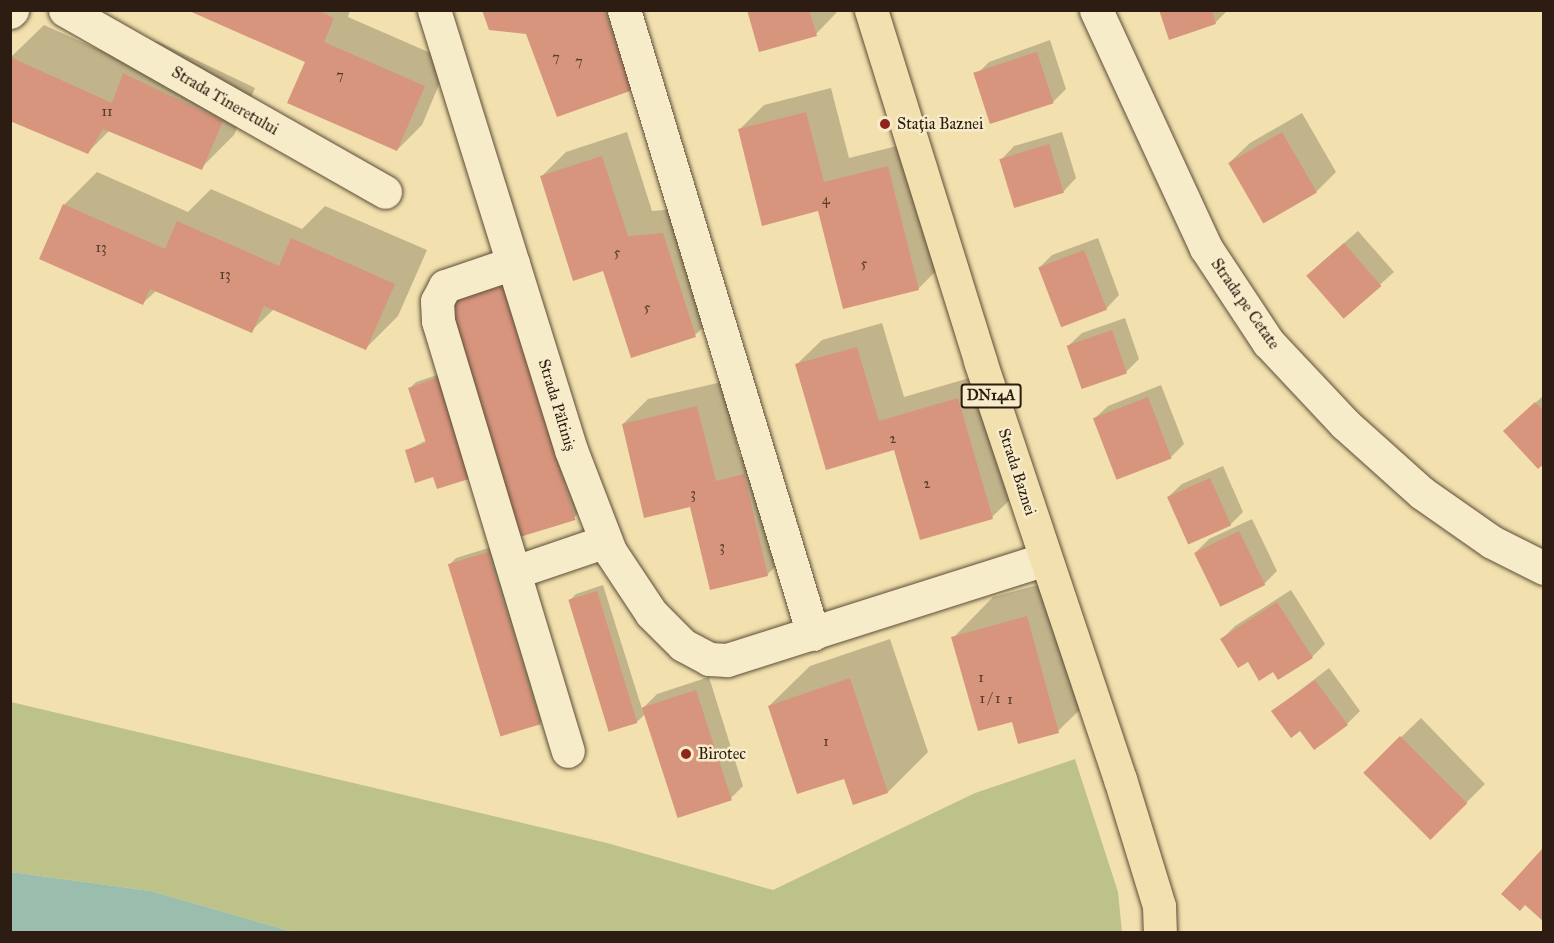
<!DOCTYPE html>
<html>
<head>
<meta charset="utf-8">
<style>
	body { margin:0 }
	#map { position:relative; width:1554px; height:943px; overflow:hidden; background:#f2e1ae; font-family:"IM FELL Great Primer",serif }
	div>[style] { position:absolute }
	.green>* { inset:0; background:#bdc289 }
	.water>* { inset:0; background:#9bbdad }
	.shadow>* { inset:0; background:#0003 }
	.building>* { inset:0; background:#d7957d; transform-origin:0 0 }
	.roads { filter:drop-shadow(0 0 2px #5e4d38) drop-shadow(0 0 2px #5e4d38) }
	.minor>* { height:33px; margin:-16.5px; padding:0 16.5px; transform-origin:16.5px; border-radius:16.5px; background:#f7ecca }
	.major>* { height:33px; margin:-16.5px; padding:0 16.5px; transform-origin:16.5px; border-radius:16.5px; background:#f2e1ae }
	.dots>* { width:16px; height:16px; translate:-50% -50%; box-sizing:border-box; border:3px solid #f7ecca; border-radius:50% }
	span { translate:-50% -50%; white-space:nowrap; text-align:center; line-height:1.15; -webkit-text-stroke:5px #f7ecca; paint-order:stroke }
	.number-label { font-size:14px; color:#573a2c }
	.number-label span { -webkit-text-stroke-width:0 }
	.shield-label span { padding:2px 4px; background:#f7ecca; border:2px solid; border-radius:4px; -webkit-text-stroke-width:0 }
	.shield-label { font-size:15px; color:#2c1c11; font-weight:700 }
	.street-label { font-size:16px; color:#2c1c11 }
	.poi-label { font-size:16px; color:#2c1c11 }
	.left { translate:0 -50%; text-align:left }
	.frame { position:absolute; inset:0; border:12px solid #2c1c11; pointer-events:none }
</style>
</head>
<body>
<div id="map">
	<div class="green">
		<div style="clip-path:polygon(11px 702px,607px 843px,773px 890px,975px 793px,1075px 759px,1118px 892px,1122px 932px,293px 932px,151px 891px,11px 872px)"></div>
	</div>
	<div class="water">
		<div style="clip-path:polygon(11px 872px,151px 891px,293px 932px,11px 932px)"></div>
	</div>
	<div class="shadow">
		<div style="clip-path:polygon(191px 10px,350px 10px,348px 17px,449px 61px,422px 125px,397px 150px,307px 61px)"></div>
		<div style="clip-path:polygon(484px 10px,637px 10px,632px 89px,527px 33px)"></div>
		<div style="clip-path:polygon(748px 10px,839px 10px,816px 34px)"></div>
		<div style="clip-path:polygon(1162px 10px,1228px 10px,1215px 23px)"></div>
		<div style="clip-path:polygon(44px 25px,133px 65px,157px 41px,255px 88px,234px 135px,201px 168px,110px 130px,88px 152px,10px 58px)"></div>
		<div style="clip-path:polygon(1050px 40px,1066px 89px,1053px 102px,976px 75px,989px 62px)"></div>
		<div style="clip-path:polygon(831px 88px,849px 158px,913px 142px,943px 264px,918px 289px,819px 210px,739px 130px,764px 105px)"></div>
		<div style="clip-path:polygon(1302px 113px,1336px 172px,1316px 192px,1264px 222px,1230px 162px,1250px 143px)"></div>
		<div style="clip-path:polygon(627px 132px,652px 211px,688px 208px,720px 311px,695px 335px,604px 269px,541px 177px,566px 152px)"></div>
		<div style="clip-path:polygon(1062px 132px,1076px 178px,1063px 192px,1001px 160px,1014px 146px)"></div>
		<div style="clip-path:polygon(97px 172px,188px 212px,211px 189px,302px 229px,325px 206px,427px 250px,398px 316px,365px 349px,274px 309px,251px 331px,157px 290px,143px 303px,64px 205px)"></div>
		<div style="clip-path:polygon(1358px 231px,1394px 272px,1344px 317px,1321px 263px)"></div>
		<div style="clip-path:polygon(1098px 238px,1119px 295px,1106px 309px,1039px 268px,1052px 255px)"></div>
		<div style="clip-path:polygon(509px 280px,579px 512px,573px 519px,448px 297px)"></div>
		<div style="clip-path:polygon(1125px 318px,1139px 359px,1126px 372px,1068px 346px,1082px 333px)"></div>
		<div style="clip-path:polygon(882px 323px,904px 397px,983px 374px,1017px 493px,992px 517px,895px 448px,797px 364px,822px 340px)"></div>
		<div style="clip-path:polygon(446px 372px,434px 476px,406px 451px,427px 440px,410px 388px,416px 382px)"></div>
		<div style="clip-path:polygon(722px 382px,740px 457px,768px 450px,792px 550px,767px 575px,691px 505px,623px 424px,648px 399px)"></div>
		<div style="clip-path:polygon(1161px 385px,1184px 444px,1171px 457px,1094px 419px,1108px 406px)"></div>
		<div style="clip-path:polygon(1544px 395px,1544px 462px,1519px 418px)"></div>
		<div style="clip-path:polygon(1223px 466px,1243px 512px,1230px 525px,1168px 497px,1182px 484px)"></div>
		<div style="clip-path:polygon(1252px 519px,1277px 571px,1264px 584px,1196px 552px,1209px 539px)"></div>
		<div style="clip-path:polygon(495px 546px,547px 716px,540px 723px,450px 564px,456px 558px)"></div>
		<div style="clip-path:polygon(1067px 577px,1099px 691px,1058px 731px,1013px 720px,953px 638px,993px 597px)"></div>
		<div style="clip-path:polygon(603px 585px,642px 709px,657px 694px,709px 677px,743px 786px,730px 799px,646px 713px,638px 721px,610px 730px,570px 600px,576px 594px)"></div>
		<div style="clip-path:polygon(1291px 590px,1325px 644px,1312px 657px,1273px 670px,1248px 660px,1222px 639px,1235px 626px)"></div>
		<div style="clip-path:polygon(890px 639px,928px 752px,888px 792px,854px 803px,845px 777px,769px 706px,810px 666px)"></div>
		<div style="clip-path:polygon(1329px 668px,1360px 711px,1347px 724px,1300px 729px,1273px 711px)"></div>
		<div style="clip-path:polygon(1421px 718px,1485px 784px,1466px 803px,1365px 772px)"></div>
	</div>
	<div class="building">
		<div style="clip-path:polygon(187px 10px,317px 10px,334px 18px,324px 42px,425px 86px,397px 151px,287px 103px,305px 62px)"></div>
		<div style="clip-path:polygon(482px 10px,604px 10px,633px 90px,557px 117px,526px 34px,489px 30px)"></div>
		<div style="clip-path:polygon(747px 10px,809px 10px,817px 36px,759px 52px)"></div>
		<div style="clip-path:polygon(1159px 10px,1212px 10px,1216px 24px,1169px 40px)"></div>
		<div style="left:1037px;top:52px;width:54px;height:67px;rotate:72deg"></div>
		<div style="clip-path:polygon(10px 57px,112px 103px,123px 73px,223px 121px,202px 170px,103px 129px,88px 154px,10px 121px)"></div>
		<div style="clip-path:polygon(806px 112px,824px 182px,888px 166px,919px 290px,843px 309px,818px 211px,762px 226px,738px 129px)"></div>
		<div style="left:1282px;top:132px;width:70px;height:62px;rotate:60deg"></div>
		<div style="left:1049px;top:144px;width:51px;height:52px;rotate:73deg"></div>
		<div style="clip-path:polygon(602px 156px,628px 236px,663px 233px,696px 337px,631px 358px,603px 271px,573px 281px,540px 176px)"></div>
		<div style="clip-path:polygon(63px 204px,165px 249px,177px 221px,279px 266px,291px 238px,395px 284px,366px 350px,264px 306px,252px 333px,150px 289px,143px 305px,39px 259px)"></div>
		<div style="left:1344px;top:243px;width:57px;height:50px;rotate:49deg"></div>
		<div style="left:1084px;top:250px;width:64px;height:49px;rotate:69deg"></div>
		<div style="left:502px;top:280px;width:251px;height:59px;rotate:73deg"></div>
		<div style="left:1112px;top:330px;width:46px;height:48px;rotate:71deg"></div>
		<div style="clip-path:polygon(857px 347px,879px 421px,958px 398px,993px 519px,920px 540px,894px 450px,826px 470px,795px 364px)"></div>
		<div style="clip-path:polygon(439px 377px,472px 478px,437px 489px,433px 477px,415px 483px,405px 450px,426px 443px,408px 388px)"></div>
		<div style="left:1148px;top:397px;width:66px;height:59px;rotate:69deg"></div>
		<div style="clip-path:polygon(1535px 402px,1544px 411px,1544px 464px,1538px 469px,1503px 431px)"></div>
		<div style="clip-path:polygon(697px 406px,716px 481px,744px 474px,768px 576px,710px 590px,690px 507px,644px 518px,622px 424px)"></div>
		<div style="left:1210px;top:478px;width:52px;height:47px;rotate:66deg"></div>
		<div style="left:1239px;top:531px;width:60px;height:50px;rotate:64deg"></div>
		<div style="left:488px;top:552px;width:180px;height:42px;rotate:73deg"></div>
		<div style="left:597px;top:591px;width:138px;height:30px;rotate:73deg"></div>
		<div style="clip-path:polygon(1277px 602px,1313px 658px,1278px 680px,1273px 672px,1259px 681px,1248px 662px,1238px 668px,1220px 639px)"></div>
		<div style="clip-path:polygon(1027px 616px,1059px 733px,1018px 744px,1012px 722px,978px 731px,951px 637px)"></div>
		<div style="clip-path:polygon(850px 678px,888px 793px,853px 805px,844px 779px,797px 794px,768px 706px)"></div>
		<div style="clip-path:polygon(1315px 680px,1348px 725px,1314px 750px,1300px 731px,1291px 738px,1271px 711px)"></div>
		<div style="left:696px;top:690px;width:116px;height:57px;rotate:72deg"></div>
		<div style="left:1400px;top:736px;width:95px;height:52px;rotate:45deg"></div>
		<div style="clip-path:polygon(1544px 847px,1544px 922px,1525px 905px,1520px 911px,1501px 894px)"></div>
	</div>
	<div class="roads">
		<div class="minor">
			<div style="left:65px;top:10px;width:368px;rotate:29.6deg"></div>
			<div style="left:434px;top:10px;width:461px;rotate:72.7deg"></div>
			<div style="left:571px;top:450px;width:108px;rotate:68.9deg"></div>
			<div style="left:610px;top:551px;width:74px;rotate:56.5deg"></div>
			<div style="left:651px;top:613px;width:45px;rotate:45deg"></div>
			<div style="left:683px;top:645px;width:30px;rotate:28deg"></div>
			<div style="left:709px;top:659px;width:18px;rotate:3deg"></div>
			<div style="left:727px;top:660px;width:334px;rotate:-17.6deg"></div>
			<div style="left:624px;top:10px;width:652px;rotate:73.15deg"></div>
			<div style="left:1096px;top:10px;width:262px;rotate:65.2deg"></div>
			<div style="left:1206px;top:248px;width:113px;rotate:56.6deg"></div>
			<div style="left:1268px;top:342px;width:112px;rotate:46.8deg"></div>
			<div style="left:1345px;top:424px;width:103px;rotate:41.9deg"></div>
			<div style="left:1422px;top:493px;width:85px;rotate:35deg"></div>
			<div style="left:1492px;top:542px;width:58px;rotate:26.6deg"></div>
			<div style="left:10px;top:12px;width:3px;rotate:-45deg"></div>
			<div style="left:513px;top:263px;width:72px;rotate:161.3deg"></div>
			<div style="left:445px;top:286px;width:17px;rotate:118deg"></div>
			<div style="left:437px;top:301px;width:20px;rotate:87deg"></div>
			<div style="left:438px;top:321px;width:449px;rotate:73.2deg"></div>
			<div style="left:515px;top:572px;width:96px;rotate:-18.8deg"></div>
		</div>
		<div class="major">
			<div style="left:871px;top:10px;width:368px;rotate:72.7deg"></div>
			<div style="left:980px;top:361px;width:441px;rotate:71.5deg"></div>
			<div style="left:1120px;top:779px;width:133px;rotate:72.9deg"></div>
			<div style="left:1159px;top:906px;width:26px;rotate:88deg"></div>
		</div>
	</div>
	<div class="dots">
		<div style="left:885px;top:124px;background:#8f2418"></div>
		<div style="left:686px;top:754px;background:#8f2418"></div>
	</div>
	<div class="number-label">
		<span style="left:556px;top:58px">7</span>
		<span style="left:579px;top:62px">7</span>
		<span style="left:340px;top:76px">7</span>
		<span style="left:107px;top:112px">11</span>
		<span style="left:826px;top:200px">4</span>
		<span style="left:101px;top:248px">13</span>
		<span style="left:617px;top:253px">5</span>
		<span style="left:864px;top:264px">5</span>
		<span style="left:225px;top:275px">13</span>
		<span style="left:647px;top:308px">5</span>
		<span style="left:893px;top:439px">2</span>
		<span style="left:927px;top:484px">2</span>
		<span style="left:693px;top:494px">3</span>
		<span style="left:722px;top:547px">3</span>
		<span style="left:981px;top:678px">1</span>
		<span style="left:990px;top:699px">1 / 1</span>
		<span style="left:1010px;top:700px">1</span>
		<span style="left:826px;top:742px">1</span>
	</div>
	<div class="shield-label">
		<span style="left:991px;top:396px">DN14A</span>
	</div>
	<div class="street-label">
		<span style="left:225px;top:101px;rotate:30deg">Strada Tineretului</span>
		<span style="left:1245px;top:304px;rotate:55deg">Strada pe Cetate</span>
		<span style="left:557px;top:405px;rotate:73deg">Strada Păltiniș</span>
		<span style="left:1017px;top:472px;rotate:72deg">Strada Baznei</span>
	</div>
	<div class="poi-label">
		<span class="left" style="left:897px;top:124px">Stația Baznei</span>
		<span class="left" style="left:698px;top:754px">Birotec</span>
	</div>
	<div class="frame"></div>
</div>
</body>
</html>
